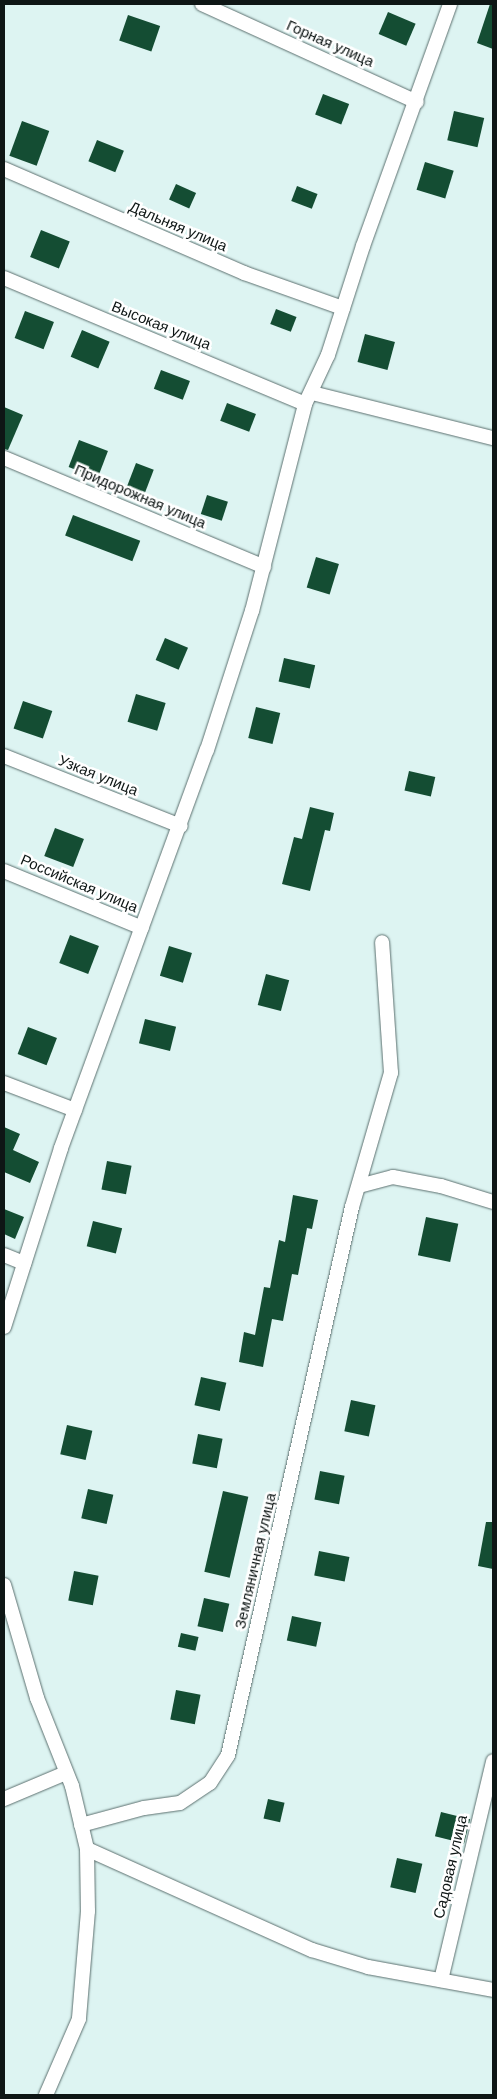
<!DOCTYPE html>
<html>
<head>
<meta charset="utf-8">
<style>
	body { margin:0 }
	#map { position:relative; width:497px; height:2099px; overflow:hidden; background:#ddf4f2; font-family:"DM Sans",sans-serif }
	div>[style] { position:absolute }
	.building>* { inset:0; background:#144d33; transform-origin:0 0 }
	.roads { filter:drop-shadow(0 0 1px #5c706f) drop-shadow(0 0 1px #5c706f) }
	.minor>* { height:14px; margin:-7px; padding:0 7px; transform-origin:7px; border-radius:7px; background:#fff }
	span { translate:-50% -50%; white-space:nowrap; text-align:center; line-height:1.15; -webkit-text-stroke:5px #fff; paint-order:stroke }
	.street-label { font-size:15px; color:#0e1615 }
	.frame { position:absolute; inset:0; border:5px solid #0e1615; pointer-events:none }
</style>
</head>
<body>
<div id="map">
	<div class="building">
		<div style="clip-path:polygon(490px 4px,493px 4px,493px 49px,477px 43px)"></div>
		<div style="left:388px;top:12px;width:30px;height:24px;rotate:23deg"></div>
		<div style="left:128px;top:15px;width:34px;height:27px;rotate:19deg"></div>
		<div style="left:323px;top:94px;width:28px;height:22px;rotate:21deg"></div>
		<div style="left:454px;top:111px;width:31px;height:30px;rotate:13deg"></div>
		<div style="left:22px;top:121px;width:29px;height:37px;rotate:20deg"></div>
		<div style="left:97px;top:140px;width:29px;height:23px;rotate:22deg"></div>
		<div style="left:425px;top:162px;width:30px;height:29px;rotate:17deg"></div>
		<div style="left:176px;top:184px;width:22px;height:17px;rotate:24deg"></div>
		<div style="left:297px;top:186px;width:22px;height:16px;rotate:21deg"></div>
		<div style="left:41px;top:230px;width:31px;height:29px;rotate:22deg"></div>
		<div style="left:276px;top:309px;width:22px;height:16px;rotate:21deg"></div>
		<div style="left:25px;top:311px;width:31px;height:29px;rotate:21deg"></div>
		<div style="left:82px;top:330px;width:30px;height:29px;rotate:23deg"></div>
		<div style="left:365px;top:334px;width:31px;height:29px;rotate:15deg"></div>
		<div style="left:161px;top:370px;width:31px;height:20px;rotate:21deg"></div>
		<div style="left:227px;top:403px;width:31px;height:19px;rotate:21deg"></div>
		<div style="clip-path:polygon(4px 407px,23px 415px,8px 450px,4px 449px)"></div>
		<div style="left:79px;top:440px;width:31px;height:29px;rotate:21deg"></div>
		<div style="left:136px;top:463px;width:19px;height:29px;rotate:21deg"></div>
		<div style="left:207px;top:495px;width:22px;height:20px;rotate:18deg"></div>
		<div style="left:73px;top:515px;width:72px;height:22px;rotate:21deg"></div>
		<div style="left:316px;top:557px;width:24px;height:32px;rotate:17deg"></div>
		<div style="left:165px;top:638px;width:25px;height:24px;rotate:23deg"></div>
		<div style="left:284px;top:658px;width:32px;height:24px;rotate:13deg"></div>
		<div style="left:136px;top:694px;width:31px;height:29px;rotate:17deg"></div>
		<div style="left:23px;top:701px;width:31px;height:29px;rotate:19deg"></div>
		<div style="left:256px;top:707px;width:25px;height:32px;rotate:14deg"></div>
		<div style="left:409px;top:771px;width:27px;height:20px;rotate:13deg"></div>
		<div style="clip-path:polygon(310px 807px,334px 813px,330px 831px,325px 830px,310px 891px,282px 884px,294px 837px,302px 839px)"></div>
		<div style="left:55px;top:828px;width:31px;height:30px;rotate:21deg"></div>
		<div style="left:70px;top:935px;width:31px;height:30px;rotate:21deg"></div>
		<div style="left:169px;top:946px;width:24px;height:31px;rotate:17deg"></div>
		<div style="left:266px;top:974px;width:24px;height:32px;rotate:15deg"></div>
		<div style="left:145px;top:1019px;width:32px;height:25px;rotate:14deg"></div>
		<div style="left:28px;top:1027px;width:31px;height:29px;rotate:21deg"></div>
		<div style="clip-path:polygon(4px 1127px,20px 1134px,13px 1150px,39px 1162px,30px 1183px,4px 1172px)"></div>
		<div style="left:107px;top:1161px;width:25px;height:29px;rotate:11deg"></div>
		<div style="clip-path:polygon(293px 1195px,318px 1200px,312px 1229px,307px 1228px,298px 1275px,292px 1274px,283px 1321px,272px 1319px,263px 1367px,239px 1362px,244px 1332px,255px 1335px,264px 1287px,270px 1288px,279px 1240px,285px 1242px)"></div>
		<div style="clip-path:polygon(4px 1209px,24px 1217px,15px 1239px,4px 1234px)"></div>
		<div style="left:426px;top:1217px;width:33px;height:39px;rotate:12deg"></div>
		<div style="left:93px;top:1221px;width:30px;height:26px;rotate:14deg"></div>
		<div style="left:201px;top:1377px;width:26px;height:29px;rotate:13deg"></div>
		<div style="left:351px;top:1400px;width:25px;height:32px;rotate:12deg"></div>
		<div style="left:67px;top:1425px;width:26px;height:30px;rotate:13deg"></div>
		<div style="left:198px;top:1434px;width:25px;height:30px;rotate:11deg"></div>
		<div style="left:320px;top:1471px;width:25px;height:29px;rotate:11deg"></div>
		<div style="left:88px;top:1489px;width:26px;height:30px;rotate:13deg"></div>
		<div style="left:223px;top:1491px;width:26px;height:83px;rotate:13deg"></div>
		<div style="clip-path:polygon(486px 1522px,493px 1522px,493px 1569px,478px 1566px)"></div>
		<div style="left:319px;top:1551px;width:31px;height:25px;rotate:11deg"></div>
		<div style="left:74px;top:1571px;width:25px;height:30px;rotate:11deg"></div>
		<div style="left:204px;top:1598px;width:26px;height:29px;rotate:13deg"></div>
		<div style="left:292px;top:1616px;width:30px;height:25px;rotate:12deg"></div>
		<div style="left:181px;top:1633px;width:18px;height:14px;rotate:13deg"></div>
		<div style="left:176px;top:1690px;width:25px;height:30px;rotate:11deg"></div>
		<div style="left:268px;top:1799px;width:17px;height:20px;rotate:13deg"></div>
		<div style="left:441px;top:1812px;width:30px;height:25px;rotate:14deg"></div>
		<div style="left:397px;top:1858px;width:26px;height:30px;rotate:13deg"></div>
	</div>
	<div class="roads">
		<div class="minor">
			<div style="left:202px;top:4px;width:236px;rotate:24.5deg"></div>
			<div style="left:4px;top:169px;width:262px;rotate:23.4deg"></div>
			<div style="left:244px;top:273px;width:105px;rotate:19.5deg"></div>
			<div style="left:4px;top:278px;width:326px;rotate:22.7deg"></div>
			<div style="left:312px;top:393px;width:187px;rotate:14deg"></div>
			<div style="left:4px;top:458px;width:282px;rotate:22.7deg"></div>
			<div style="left:4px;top:756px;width:190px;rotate:21.6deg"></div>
			<div style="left:4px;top:871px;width:149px;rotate:22.4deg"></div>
			<div style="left:4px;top:1083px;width:76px;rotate:20.8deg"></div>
			<div style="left:359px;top:1186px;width:35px;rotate:-15deg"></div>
			<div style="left:393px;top:1177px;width:49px;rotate:10.6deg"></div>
			<div style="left:441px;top:1186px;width:54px;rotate:17.1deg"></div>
			<div style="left:4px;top:1255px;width:22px;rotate:22deg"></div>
			<div style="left:4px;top:1327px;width:188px;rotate:-72.3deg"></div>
			<div style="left:61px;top:1148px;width:424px;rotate:-69.9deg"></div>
			<div style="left:207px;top:750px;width:146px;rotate:-72.1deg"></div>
			<div style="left:252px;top:611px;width:214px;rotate:-75.6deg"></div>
			<div style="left:305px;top:404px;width:54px;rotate:-64.9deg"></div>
			<div style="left:328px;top:355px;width:114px;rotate:-72.2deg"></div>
			<div style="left:363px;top:246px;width:257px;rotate:-70.2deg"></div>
			<div style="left:4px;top:1585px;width:118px;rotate:73.7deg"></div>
			<div style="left:37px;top:1698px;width:95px;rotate:68.3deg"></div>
			<div style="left:72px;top:1786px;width:65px;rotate:76.6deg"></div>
			<div style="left:87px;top:1849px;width:62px;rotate:89.1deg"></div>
			<div style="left:88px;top:1911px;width:108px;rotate:94.8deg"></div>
			<div style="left:79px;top:2019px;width:83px;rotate:113.5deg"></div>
			<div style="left:4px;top:1799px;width:67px;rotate:-22.8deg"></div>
			<div style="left:81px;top:1825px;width:65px;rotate:-15.1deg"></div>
			<div style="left:144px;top:1808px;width:36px;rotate:-8deg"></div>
			<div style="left:180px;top:1803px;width:36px;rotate:-34deg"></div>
			<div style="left:210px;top:1783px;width:33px;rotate:-57deg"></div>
			<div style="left:228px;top:1755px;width:562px;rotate:-77.25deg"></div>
			<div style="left:352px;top:1207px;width:140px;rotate:-73.8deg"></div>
			<div style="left:391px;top:1073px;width:131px;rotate:-93.9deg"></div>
			<div style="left:87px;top:1849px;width:247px;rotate:24.2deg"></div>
			<div style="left:312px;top:1950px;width:59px;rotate:16.9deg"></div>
			<div style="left:368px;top:1967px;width:127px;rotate:10.4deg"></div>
			<div style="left:441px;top:1980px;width:225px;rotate:-76.6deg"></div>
		</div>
	</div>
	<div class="street-label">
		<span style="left:330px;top:44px;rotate:24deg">Горная улица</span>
		<span style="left:178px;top:227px;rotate:23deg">Дальняя улица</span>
		<span style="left:161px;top:326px;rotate:22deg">Высокая улица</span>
		<span style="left:140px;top:497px;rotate:23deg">Придорожная улица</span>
		<span style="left:98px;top:776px;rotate:22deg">Узкая улица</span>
		<span style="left:79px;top:884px;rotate:23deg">Российская улица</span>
		<span style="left:256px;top:1561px;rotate:-77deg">Земляничная улица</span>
		<span style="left:451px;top:1867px;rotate:-77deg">Садовая улица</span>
	</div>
	<div class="frame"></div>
</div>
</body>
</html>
